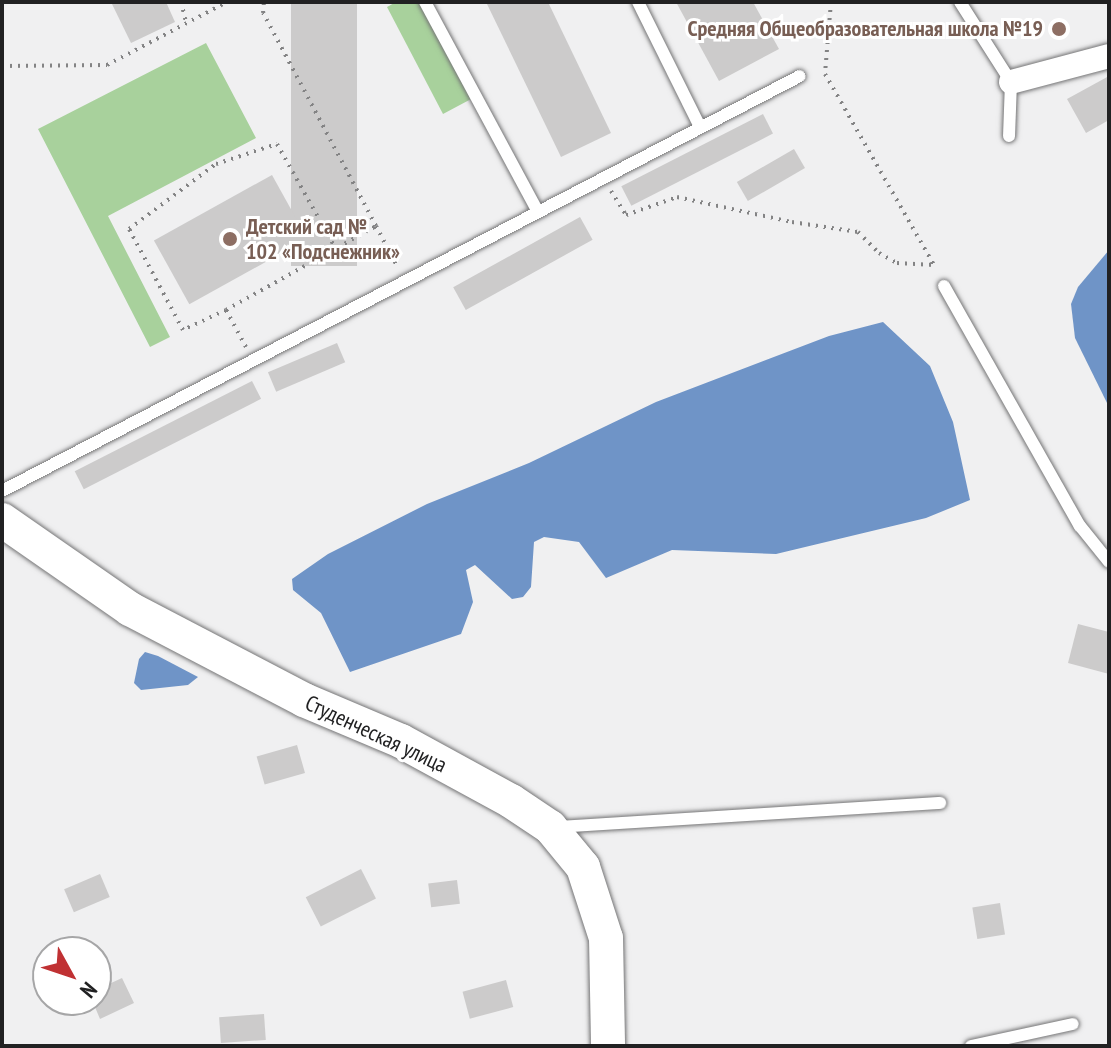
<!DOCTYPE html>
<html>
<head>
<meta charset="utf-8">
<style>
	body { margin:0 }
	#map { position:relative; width:1111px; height:1048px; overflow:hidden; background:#f0f0f1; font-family:"PT Sans Narrow",sans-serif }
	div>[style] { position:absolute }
	.green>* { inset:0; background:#a8d19c }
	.water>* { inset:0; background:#6f94c7 }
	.building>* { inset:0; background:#cccbcb; transform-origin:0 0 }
	.path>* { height:4px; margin-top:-2px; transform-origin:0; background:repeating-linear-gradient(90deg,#838384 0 2px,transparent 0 8px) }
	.roads { filter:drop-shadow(0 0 2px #757576) drop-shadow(0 0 2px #757576) }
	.lane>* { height:12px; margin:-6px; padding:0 6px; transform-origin:6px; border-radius:6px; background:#fff }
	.street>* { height:24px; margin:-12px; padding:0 12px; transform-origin:12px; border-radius:12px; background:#fff }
	.secondary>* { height:34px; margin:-17px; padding:0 17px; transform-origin:17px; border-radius:17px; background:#fff }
	.dots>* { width:22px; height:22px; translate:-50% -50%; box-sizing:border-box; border:4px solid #fff; border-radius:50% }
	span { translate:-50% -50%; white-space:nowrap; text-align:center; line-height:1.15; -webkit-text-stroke:6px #fff; paint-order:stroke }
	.education-label { font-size:22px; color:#785e54; font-weight:700 }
	.right { translate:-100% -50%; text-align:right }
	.left { translate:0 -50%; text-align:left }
	.street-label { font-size:22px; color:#212122 }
	.frame { position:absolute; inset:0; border:4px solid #212122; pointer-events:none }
	.north { position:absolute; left:32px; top:936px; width:80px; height:80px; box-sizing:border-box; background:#fff; border:2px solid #a6a6a7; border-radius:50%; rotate:130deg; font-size:22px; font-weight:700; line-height:32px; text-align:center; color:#212122 }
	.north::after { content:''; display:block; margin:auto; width:28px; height:36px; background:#c03133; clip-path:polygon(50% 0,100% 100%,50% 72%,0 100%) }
</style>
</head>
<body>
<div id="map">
	<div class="green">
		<div style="clip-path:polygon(396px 2px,422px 2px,473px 98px,443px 114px,387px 7px)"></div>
		<div style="clip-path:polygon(206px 43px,256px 138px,108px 216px,170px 337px,150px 347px,38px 129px)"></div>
	</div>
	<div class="water">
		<div style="clip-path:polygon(1109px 250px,1109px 407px,1075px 338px,1071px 304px,1078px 287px)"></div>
		<div style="clip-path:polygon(883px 322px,930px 366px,953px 422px,970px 500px,926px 518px,776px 554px,672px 550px,606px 578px,579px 542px,544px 537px,534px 542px,531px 587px,523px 597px,512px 599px,475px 565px,466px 570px,473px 602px,461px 634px,350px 672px,321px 613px,293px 590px,292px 579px,328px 554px,427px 504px,529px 463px,656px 402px,829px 336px)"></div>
		<div style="clip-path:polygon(145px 652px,158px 656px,198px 677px,188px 685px,141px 690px,134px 683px,139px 659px)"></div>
	</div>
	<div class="building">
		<div style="clip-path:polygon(111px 2px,166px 2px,175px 22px,131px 43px)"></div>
		<div style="left:291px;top:2px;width:66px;height:264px"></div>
		<div style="clip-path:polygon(486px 2px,548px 2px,611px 133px,561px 157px)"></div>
		<div style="clip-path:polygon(676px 2px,753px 2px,779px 49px,719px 81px)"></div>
		<div style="clip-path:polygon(1109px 76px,1109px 120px,1086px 133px,1067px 99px)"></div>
		<div style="left:763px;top:114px;width:22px;height:159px;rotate:63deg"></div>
		<div style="left:794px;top:149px;width:22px;height:66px;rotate:60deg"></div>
		<div style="left:272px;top:175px;width:73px;height:135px;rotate:61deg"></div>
		<div style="left:580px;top:217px;width:26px;height:145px;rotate:61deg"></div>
		<div style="left:337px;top:343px;width:21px;height:75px;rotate:67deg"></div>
		<div style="left:252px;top:381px;width:20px;height:199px;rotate:63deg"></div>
		<div style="clip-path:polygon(1078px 624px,1109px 632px,1109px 674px,1068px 663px)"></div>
		<div style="left:297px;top:745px;width:29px;height:42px;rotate:74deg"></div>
		<div style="left:361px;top:869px;width:33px;height:62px;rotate:63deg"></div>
		<div style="left:100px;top:874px;width:25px;height:39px;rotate:67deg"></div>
		<div style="left:457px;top:880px;width:24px;height:29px;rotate:83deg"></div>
		<div style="left:1000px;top:903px;width:32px;height:28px;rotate:81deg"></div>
		<div style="clip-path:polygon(122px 978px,134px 1003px,100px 1019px,92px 1000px,96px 1000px,96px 990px)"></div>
		<div style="left:506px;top:980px;width:28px;height:45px;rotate:75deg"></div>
		<div style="left:264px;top:1014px;width:26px;height:45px;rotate:86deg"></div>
	</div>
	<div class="path">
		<div style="left:181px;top:2px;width:21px;rotate:76deg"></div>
		<div style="left:831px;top:2px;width:72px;rotate:94.8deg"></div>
		<div style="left:825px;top:74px;width:220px;rotate:60.3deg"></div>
		<div style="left:2px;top:66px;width:105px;rotate:-0.5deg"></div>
		<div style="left:107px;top:65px;width:136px;rotate:-27.7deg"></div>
		<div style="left:611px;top:191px;width:28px;rotate:58deg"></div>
		<div style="left:626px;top:215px;width:54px;rotate:-19.4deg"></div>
		<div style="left:677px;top:197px;width:118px;rotate:12.3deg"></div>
		<div style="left:792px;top:222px;width:67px;rotate:8.6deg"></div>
		<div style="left:858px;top:232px;width:30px;rotate:45deg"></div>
		<div style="left:879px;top:253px;width:21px;rotate:29deg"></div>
		<div style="left:897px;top:263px;width:37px;rotate:3deg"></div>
		<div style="left:376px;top:226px;width:45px;rotate:62.3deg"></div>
		<div style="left:226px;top:310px;width:47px;rotate:155.1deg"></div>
		<div style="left:183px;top:330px;width:115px;rotate:-118.1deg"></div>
		<div style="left:129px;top:229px;width:109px;rotate:-36.8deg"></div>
		<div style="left:216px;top:164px;width:64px;rotate:-18.2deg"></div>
		<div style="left:277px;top:144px;width:120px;rotate:60.7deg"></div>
		<div style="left:246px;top:347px;width:42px;rotate:-118.4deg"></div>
		<div style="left:226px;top:310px;width:172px;rotate:-29.2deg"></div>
		<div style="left:376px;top:226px;width:241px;rotate:-117.9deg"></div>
		<div style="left:263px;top:13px;width:11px;rotate:-85deg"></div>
	</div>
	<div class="roads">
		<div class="lane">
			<div style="left:425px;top:2px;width:236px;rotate:61.7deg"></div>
			<div style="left:638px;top:2px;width:140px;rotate:63.6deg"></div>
			<div style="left:960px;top:2px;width:95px;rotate:57.5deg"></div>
			<div style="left:1011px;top:82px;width:54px;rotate:92.1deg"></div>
			<div style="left:944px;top:286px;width:276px;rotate:60.5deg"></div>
			<div style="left:1080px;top:526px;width:46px;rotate:51.1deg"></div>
			<div style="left:2px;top:491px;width:899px;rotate:-27.48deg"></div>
			<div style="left:557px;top:827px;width:384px;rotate:-3.6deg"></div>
			<div style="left:971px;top:1046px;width:104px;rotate:-12.2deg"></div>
		</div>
		<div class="street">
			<div style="left:1011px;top:82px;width:101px;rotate:-14.9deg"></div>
		</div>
		<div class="secondary">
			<div style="left:2px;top:520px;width:156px;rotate:34.8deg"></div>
			<div style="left:130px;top:609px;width:196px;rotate:27.6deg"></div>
			<div style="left:304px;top:700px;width:105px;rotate:22.9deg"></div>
			<div style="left:401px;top:741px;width:125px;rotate:28.6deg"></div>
			<div style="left:511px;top:801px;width:47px;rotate:33.7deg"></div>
			<div style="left:550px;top:827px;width:52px;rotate:50.5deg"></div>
			<div style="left:583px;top:867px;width:75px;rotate:72.1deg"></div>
			<div style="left:606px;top:938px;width:108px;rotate:88.9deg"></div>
		</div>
	</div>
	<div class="dots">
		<div style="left:1059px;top:29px;background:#8d6e63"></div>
		<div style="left:230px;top:239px;background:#8d6e63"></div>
	</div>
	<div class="education-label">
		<span class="right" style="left:1043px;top:29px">Средняя Общеобразовательная школа №19</span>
		<span class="left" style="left:246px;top:239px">Детский сад №<br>102 «Подснежник»</span>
	</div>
	<div class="street-label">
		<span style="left:376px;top:734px;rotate:25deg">Студенческая улица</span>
	</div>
	<div class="frame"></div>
	<div class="north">N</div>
</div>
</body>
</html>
